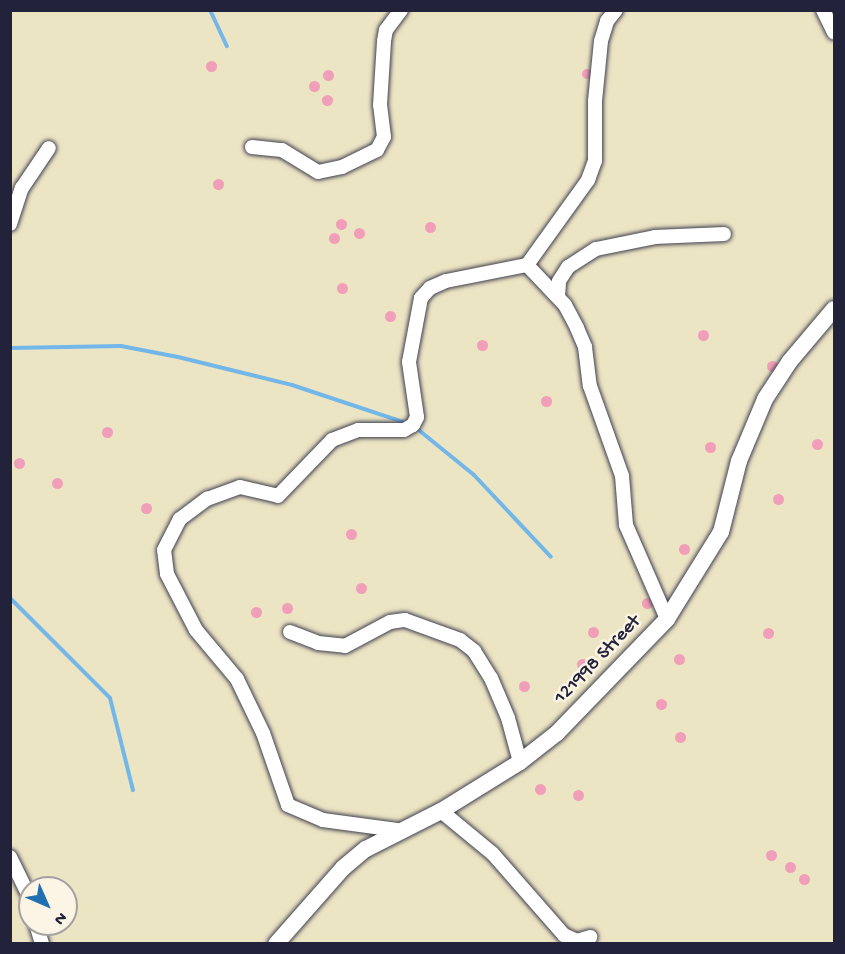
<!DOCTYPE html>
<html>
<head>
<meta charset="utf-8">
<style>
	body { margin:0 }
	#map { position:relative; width:845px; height:954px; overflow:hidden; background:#ece5c4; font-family:"Gochi Hand",sans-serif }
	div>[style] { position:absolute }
	.stream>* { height:4px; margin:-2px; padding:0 2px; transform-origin:2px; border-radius:2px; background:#73b7e9 }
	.building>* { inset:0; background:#f19fb8 }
	.round { border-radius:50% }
	.roads { filter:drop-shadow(0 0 2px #403f50) drop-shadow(0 0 2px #403f50) }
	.minor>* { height:14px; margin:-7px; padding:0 7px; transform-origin:7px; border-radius:7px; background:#fff }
	.tertiary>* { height:16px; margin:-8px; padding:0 8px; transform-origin:8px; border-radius:8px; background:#fff }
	span { translate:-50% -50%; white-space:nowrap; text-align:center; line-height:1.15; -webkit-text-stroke:5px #fcf5e5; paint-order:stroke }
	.street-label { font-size:20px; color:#22223b }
	.frame { position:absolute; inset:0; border:12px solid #22223b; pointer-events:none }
	.north { position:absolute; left:18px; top:876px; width:60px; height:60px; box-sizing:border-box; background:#fcf5e5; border:2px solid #a5a1a1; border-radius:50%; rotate:135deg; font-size:16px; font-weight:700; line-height:24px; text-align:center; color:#22223b }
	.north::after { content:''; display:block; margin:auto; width:21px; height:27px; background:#1f6fb2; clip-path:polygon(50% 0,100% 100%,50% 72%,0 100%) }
</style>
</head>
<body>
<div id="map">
	<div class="stream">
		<div style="left:210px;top:10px;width:40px;rotate:65deg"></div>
		<div style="left:10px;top:348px;width:111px;rotate:-1deg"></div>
		<div style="left:121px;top:346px;width:58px;rotate:10.9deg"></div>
		<div style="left:178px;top:357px;width:117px;rotate:13.8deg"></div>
		<div style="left:292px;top:385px;width:123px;rotate:18.4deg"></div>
		<div style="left:415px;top:427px;width:76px;rotate:39.1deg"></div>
		<div style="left:474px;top:475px;width:112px;rotate:46.8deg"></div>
		<div style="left:10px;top:598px;width:141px;rotate:45deg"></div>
		<div style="left:110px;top:698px;width:95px;rotate:76deg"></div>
	</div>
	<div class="building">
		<div class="round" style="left:205.5px;top:60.5px;width:11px;height:11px"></div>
		<div class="round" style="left:582px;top:69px;width:10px;height:10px"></div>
		<div class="round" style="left:322.5px;top:69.5px;width:11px;height:11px"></div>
		<div class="round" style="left:308.5px;top:80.5px;width:11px;height:11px"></div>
		<div class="round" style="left:321.5px;top:94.5px;width:11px;height:11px"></div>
		<div class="round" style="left:212.5px;top:178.5px;width:11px;height:11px"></div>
		<div class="round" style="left:335.5px;top:218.5px;width:11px;height:11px"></div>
		<div class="round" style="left:424.5px;top:221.5px;width:11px;height:11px"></div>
		<div class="round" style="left:353.5px;top:227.5px;width:11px;height:11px"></div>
		<div class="round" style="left:328.5px;top:232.5px;width:11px;height:11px"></div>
		<div class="round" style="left:336.5px;top:282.5px;width:11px;height:11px"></div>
		<div class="round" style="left:384.5px;top:310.5px;width:11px;height:11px"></div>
		<div class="round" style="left:697.5px;top:329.5px;width:11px;height:11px"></div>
		<div class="round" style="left:476.5px;top:339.5px;width:11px;height:11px"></div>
		<div class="round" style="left:766.5px;top:360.5px;width:11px;height:11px"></div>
		<div class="round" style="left:540.5px;top:395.5px;width:11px;height:11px"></div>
		<div class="round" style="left:101.5px;top:426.5px;width:11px;height:11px"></div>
		<div class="round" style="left:811.5px;top:438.5px;width:11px;height:11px"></div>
		<div class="round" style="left:704.5px;top:441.5px;width:11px;height:11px"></div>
		<div class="round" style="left:13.5px;top:457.5px;width:11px;height:11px"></div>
		<div class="round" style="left:51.5px;top:477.5px;width:11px;height:11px"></div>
		<div class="round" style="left:772.5px;top:493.5px;width:11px;height:11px"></div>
		<div class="round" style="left:140.5px;top:502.5px;width:11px;height:11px"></div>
		<div class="round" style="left:345.5px;top:528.5px;width:11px;height:11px"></div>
		<div class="round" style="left:678.5px;top:543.5px;width:11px;height:11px"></div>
		<div class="round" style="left:355.5px;top:582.5px;width:11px;height:11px"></div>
		<div class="round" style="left:641.5px;top:597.5px;width:11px;height:11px"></div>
		<div class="round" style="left:281.5px;top:602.5px;width:11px;height:11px"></div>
		<div class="round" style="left:250.5px;top:606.5px;width:11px;height:11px"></div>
		<div class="round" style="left:587.5px;top:626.5px;width:11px;height:11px"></div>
		<div class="round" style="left:762.5px;top:627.5px;width:11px;height:11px"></div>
		<div class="round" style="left:673.5px;top:653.5px;width:11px;height:11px"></div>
		<div class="round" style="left:576.5px;top:658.5px;width:11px;height:11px"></div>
		<div class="round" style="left:518.5px;top:680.5px;width:11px;height:11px"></div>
		<div class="round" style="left:655.5px;top:698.5px;width:11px;height:11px"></div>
		<div class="round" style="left:674.5px;top:731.5px;width:11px;height:11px"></div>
		<div class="round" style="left:534.5px;top:783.5px;width:11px;height:11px"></div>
		<div class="round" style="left:572.5px;top:789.5px;width:11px;height:11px"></div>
		<div class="round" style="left:765.5px;top:849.5px;width:11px;height:11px"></div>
		<div class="round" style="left:784.5px;top:861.5px;width:11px;height:11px"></div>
		<div class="round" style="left:798.5px;top:873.5px;width:11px;height:11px"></div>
	</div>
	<div class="roads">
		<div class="minor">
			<div style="left:823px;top:10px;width:25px;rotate:64deg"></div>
			<div style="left:252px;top:147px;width:30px;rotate:6deg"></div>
			<div style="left:282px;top:150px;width:42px;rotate:31.4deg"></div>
			<div style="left:318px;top:172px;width:25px;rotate:-12deg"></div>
			<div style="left:342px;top:167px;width:39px;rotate:-26deg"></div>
			<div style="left:377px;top:150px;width:15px;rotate:-62deg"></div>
			<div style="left:384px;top:137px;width:32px;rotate:-97deg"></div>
			<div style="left:380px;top:105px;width:64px;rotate:-86.4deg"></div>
			<div style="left:384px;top:41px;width:11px;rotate:-80deg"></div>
			<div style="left:386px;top:30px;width:25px;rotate:-53deg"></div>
			<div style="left:10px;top:224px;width:38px;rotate:-72deg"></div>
			<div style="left:22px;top:188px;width:48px;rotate:-56deg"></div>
			<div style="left:527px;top:265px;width:55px;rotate:46.5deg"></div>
			<div style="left:565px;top:305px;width:26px;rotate:62deg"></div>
			<div style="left:577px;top:328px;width:21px;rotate:67deg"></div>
			<div style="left:585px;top:347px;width:39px;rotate:83deg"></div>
			<div style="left:590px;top:386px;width:96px;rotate:70.4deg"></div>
			<div style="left:622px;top:476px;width:49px;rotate:85.3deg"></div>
			<div style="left:626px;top:525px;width:103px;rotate:66.4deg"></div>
			<div style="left:558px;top:297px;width:16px;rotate:-86deg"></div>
			<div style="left:559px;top:281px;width:17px;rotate:-57deg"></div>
			<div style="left:568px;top:267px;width:33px;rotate:-33deg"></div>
			<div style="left:596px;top:249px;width:60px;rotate:-11.5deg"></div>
			<div style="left:655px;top:237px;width:69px;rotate:-2.5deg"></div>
			<div style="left:290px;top:632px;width:30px;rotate:21deg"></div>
			<div style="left:318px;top:643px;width:27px;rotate:6deg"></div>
			<div style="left:345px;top:646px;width:51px;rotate:-28.1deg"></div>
			<div style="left:390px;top:622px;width:15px;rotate:-8deg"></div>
			<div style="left:405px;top:620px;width:59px;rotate:20deg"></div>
			<div style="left:460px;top:640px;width:18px;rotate:38deg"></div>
			<div style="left:474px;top:651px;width:32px;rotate:58deg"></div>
			<div style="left:491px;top:678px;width:43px;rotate:67deg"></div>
			<div style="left:508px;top:718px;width:46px;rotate:74.7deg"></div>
			<div style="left:441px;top:811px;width:67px;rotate:39.6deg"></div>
			<div style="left:493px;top:854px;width:108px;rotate:48.8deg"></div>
			<div style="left:564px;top:935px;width:14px;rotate:25deg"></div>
			<div style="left:577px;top:941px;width:14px;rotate:-17deg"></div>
			<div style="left:397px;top:830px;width:75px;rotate:-172.3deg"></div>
			<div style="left:323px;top:820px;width:38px;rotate:-157deg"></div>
			<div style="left:288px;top:805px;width:76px;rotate:-109.1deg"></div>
			<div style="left:263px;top:733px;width:60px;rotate:-115.7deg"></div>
			<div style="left:237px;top:679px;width:64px;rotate:-129.9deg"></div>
			<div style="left:196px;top:630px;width:63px;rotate:-117.4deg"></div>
			<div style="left:167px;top:574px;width:24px;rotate:-97deg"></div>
			<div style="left:164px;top:550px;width:35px;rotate:-63deg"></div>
			<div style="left:180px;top:519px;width:34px;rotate:-37deg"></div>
			<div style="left:207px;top:499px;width:35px;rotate:-20deg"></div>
			<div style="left:240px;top:487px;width:39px;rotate:13deg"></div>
			<div style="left:278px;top:496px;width:78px;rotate:-46deg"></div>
			<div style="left:332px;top:440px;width:28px;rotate:-21deg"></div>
			<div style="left:358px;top:430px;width:46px"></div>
			<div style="left:404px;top:430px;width:10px;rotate:-29deg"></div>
			<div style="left:413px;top:425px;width:9px;rotate:-63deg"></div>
			<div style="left:417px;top:417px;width:56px;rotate:-98.3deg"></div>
			<div style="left:409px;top:362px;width:65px;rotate:-79.4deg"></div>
			<div style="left:421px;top:298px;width:13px;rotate:-48deg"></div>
			<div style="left:430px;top:288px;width:17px;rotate:-24deg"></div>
			<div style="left:446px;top:281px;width:83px;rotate:-11.2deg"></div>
			<div style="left:527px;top:265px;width:105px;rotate:-54.3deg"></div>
			<div style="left:588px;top:180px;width:20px;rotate:-70deg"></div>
			<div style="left:595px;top:161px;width:60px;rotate:-90deg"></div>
			<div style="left:595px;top:101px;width:60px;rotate:-84.3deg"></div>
			<div style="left:601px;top:41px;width:21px;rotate:-73deg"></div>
			<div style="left:607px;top:21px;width:14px;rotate:-51deg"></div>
			<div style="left:10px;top:857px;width:46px;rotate:64deg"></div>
			<div style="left:36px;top:924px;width:21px;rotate:73deg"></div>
		</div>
		<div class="tertiary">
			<div style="left:276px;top:944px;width:101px;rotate:-48.6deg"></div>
			<div style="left:343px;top:868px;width:30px;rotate:-40deg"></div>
			<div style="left:366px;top:849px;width:84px;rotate:-26.9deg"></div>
			<div style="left:441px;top:811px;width:93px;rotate:-31.8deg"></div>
			<div style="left:520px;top:762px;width:47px;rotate:-38.1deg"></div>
			<div style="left:557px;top:733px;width:158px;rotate:-46deg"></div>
			<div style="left:667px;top:619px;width:102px;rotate:-58.2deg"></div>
			<div style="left:721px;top:532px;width:73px;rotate:-75.8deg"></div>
			<div style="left:739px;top:461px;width:67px;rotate:-67.2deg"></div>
			<div style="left:765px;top:399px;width:45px;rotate:-56.7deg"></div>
			<div style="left:790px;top:361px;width:68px;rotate:-49.8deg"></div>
		</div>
	</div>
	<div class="street-label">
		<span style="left:598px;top:660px;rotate:-46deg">121998 Street</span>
	</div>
	<div class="frame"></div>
	<div class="north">N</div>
</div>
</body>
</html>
